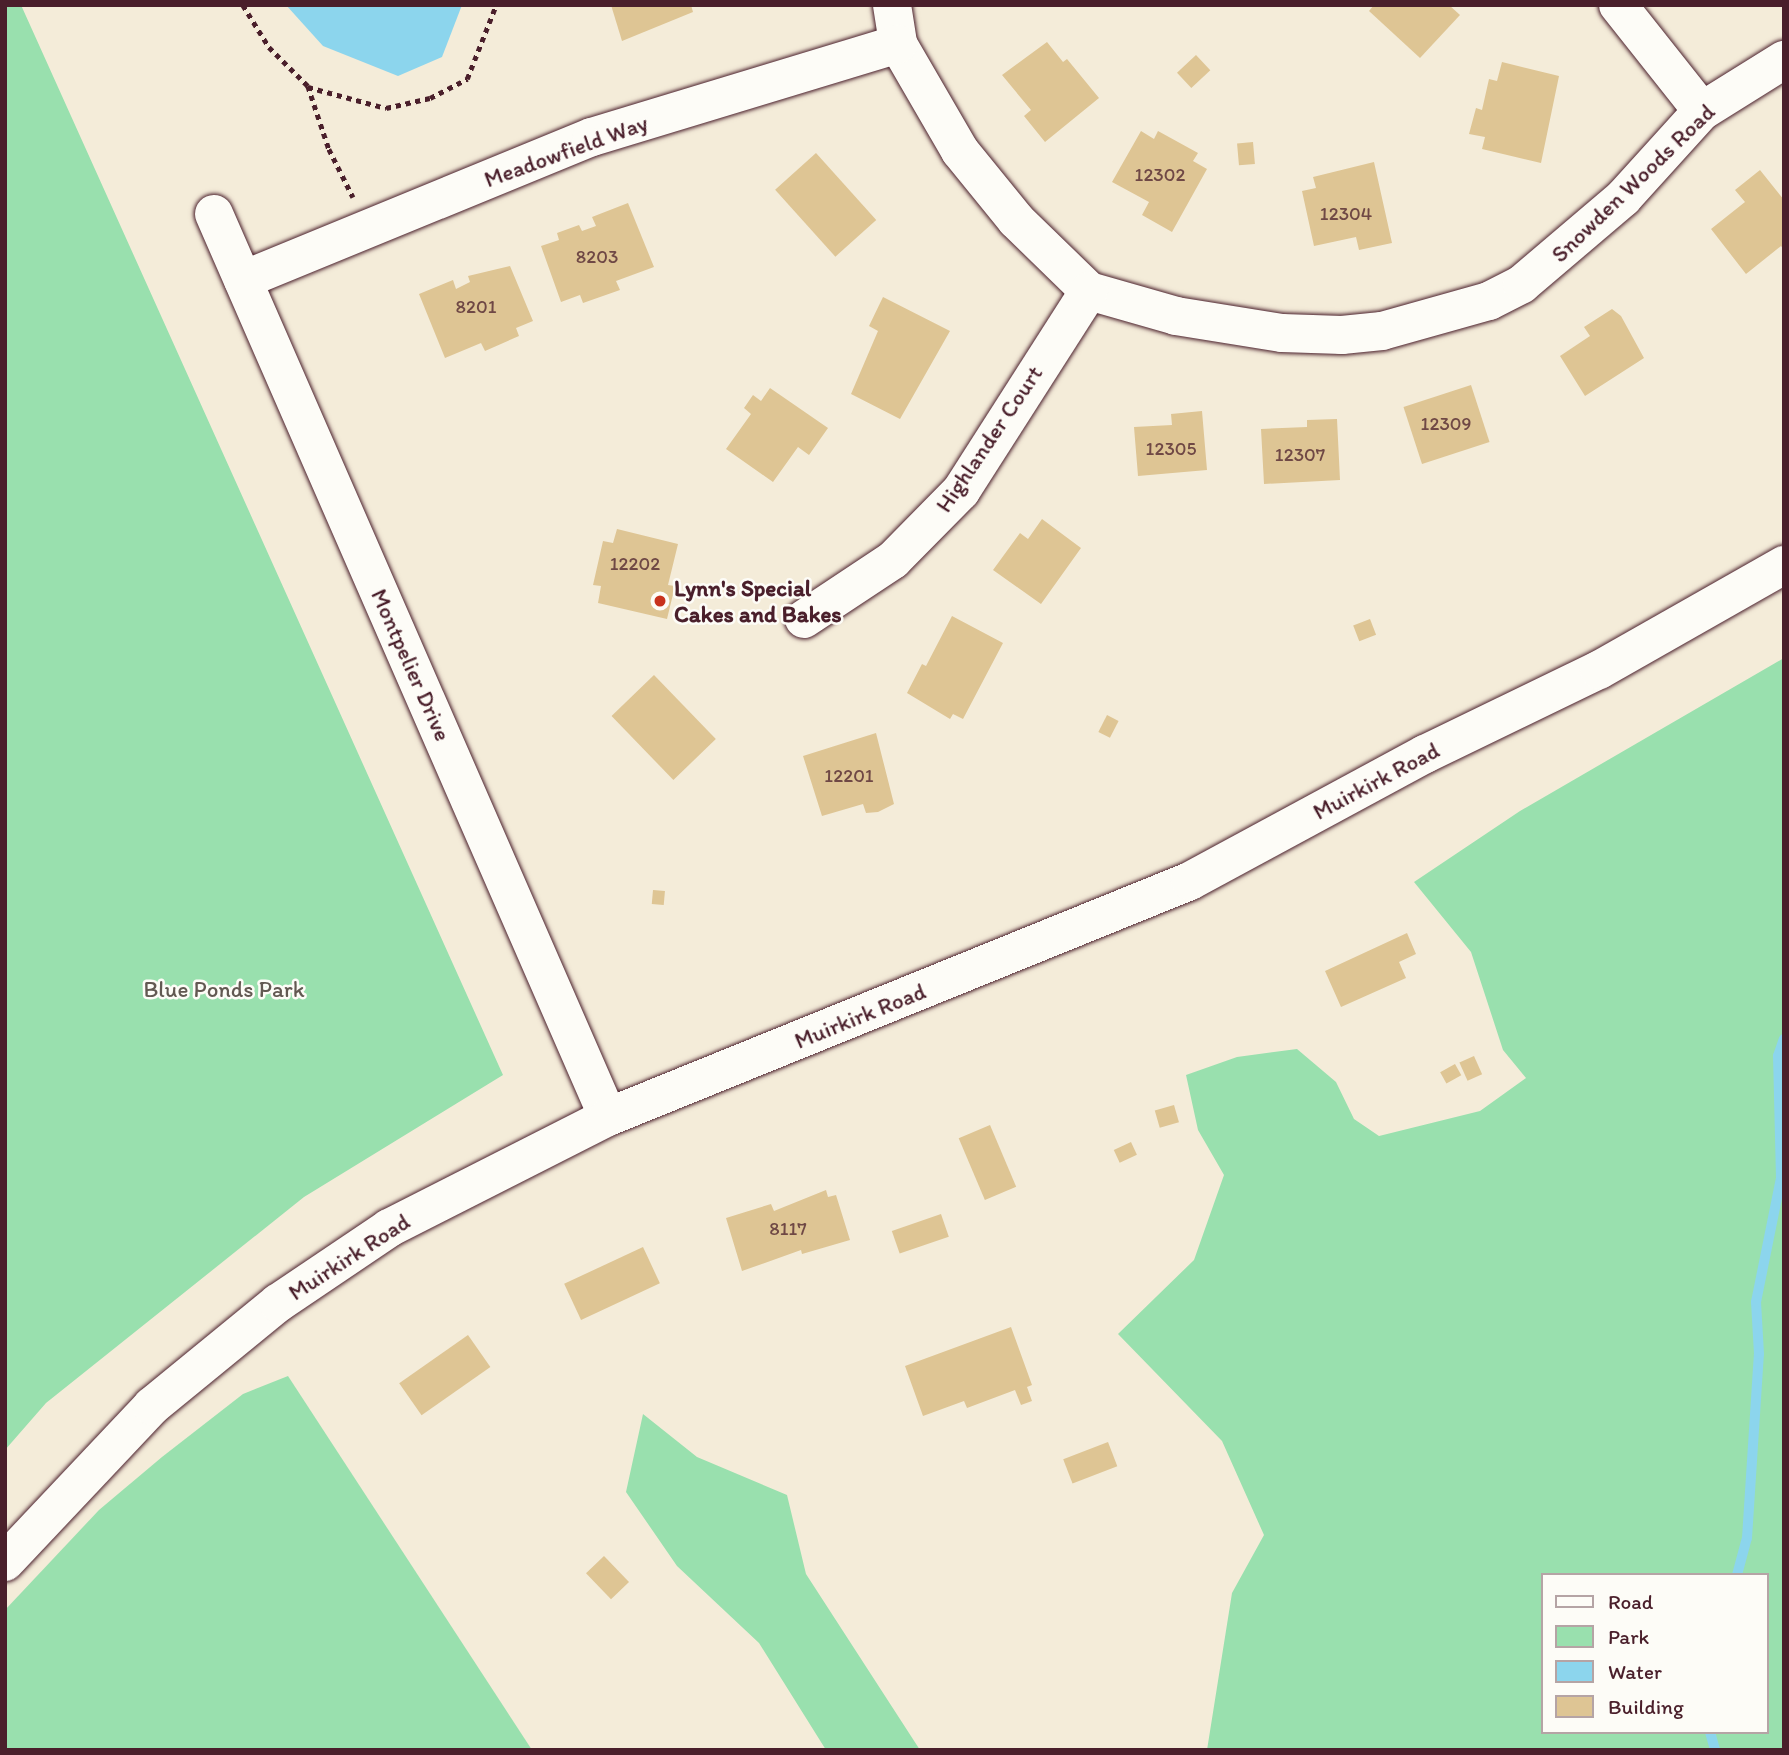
<!DOCTYPE html>
<html>
<head>
<meta charset="utf-8">
<style>
	body { margin:0 }
	#map { position:relative; width:1789px; height:1755px; overflow:hidden; background:#f4ecd9; font-family:Itim,sans-serif }
	div>[style] { position:absolute }
	.green>* { inset:0; background:#99e0ae }
	.water>* { inset:0; background:#8cd5ed }
	.stream>* { height:10px; margin:-5px; padding:0 5px; transform-origin:5px; border-radius:5px; background:#8cd5ed }
	.building>* { inset:0; background:#dec594; transform-origin:0 0 }
	.path>* { height:4.5px; margin-top:-2.25px; transform-origin:0; background:repeating-linear-gradient(90deg,#4a1f2b 0 5px,transparent 0 10px) }
	.roads { filter:drop-shadow(0 0 2px #4a1f2b) drop-shadow(0 0 2px #4a1f2b) }
	.minor>* { height:38px; margin:-19px; padding:0 19px; transform-origin:19px; border-radius:19px; background:#fdfcf7 }
	.major>* { height:38px; margin:-19px; padding:0 19px; transform-origin:19px; border-radius:19px; background:#fdfcf7 }
	.dots>* { width:19px; height:19px; translate:-50% -50%; box-sizing:border-box; border:4px solid #fdfcf7; border-radius:50% }
	span { translate:-50% -50%; white-space:nowrap; text-align:center; line-height:1.15; -webkit-text-stroke:5px #fdfcf7; paint-order:stroke }
	.number-label { font-size:19px; color:#6f4845 }
	.number-label span { -webkit-text-stroke-width:0 }
	.street-label { font-size:23px; color:#4a1f2b }
	.poi-label { font-size:23px; color:#4a1f2b; font-weight:700 }
	.left { translate:0 -50%; text-align:left }
	.park-label { font-size:23px; color:#625952 }
	.frame { position:absolute; inset:0; border:7px solid #4a1f2b; pointer-events:none }
	.legend { position:absolute; left:1541px; top:1573px; width:228px; height:161px; box-sizing:border-box; background:#fdfcf7; border:2px solid #b5a4a5; margin:0; padding:9px 12px; list-style:none; font-size:21px; color:#4a1f2b }
	.legend li { display:flex; align-items:center; gap:14px; height:35px }
	.legend b { width:35px; border:2px solid #b5a4a5 }
</style>
</head>
<body>
<div id="map">
	<div class="green">
		<div style="clip-path:polygon(5px 5px,21px 5px,503px 1075px,304px 1197px,46px 1403px,5px 1450px)"></div>
		<div style="clip-path:polygon(evenodd,1784px 658px,1784px 1750px,1207px 1750px,1232px 1593px,1264px 1535px,1222px 1441px,1118px 1334px,1194px 1260px,1224px 1175px,1198px 1130px,1186px 1075px,1237px 1057px,1297px 1049px,1336px 1082px,1354px 1119px,1379px 1136px,1480px 1111px,1526px 1078px,1503px 1050px,1471px 952px,1414px 882px,1520px 811px,1784px 658px,1542px 1575px,1766px 1575px,1766px 1732px,1542px 1732px,1542px 1575px)"></div>
		<div style="clip-path:polygon(288px 1376px,532px 1750px,5px 1750px,5px 1610px,99px 1510px,162px 1457px,243px 1394px)"></div>
		<div style="clip-path:polygon(643px 1414px,697px 1457px,787px 1495px,806px 1574px,920px 1750px,826px 1750px,759px 1643px,677px 1566px,626px 1492px)"></div>
	</div>
	<div class="water">
		<div style="clip-path:polygon(286px 5px,462px 5px,442px 57px,398px 76px,323px 46px)"></div>
	</div>
	<div class="stream">
		<div style="left:1737px;top:1575px;width:38px;rotate:-75deg"></div>
		<div style="left:1747px;top:1538px;width:184px;rotate:-86.3deg"></div>
		<div style="left:1759px;top:1354px;width:52px;rotate:-93.3deg"></div>
		<div style="left:1756px;top:1302px;width:126px;rotate:-78.6deg"></div>
		<div style="left:1781px;top:1178px;width:122px;rotate:-91.4deg"></div>
		<div style="left:1778px;top:1056px;width:18px;rotate:-71deg"></div>
		<div style="left:1710px;top:1732px;width:19px;rotate:74deg"></div>
	</div>
	<div class="building">
		<div style="clip-path:polygon(611px 5px,691px 5px,693px 12px,622px 41px)"></div>
		<div style="clip-path:polygon(1374px 5px,1449px 5px,1460px 15px,1420px 58px,1369px 11px)"></div>
		<div style="clip-path:polygon(1047px 42px,1063px 62px,1067px 59px,1099px 98px,1045px 142px,1024px 116px,1031px 110px,1002px 75px)"></div>
		<div style="left:1196px;top:55px;width:21px;height:26px;rotate:47deg"></div>
		<div style="clip-path:polygon(1502px 62px,1559px 76px,1541px 163px,1482px 149px,1485px 137px,1469px 134px,1476px 108px,1482px 110px,1489px 79px,1497px 81px)"></div>
		<div style="clip-path:polygon(1141px 131px,1154px 139px,1158px 131px,1198px 153px,1193px 161px,1207px 169px,1172px 232px,1142px 215px,1149px 202px,1112px 182px)"></div>
		<div style="left:1253px;top:142px;width:22px;height:16px;rotate:85deg"></div>
		<div style="left:816px;top:153px;width:90px;height:55px;rotate:48deg"></div>
		<div style="clip-path:polygon(1374px 162px,1392px 243px,1359px 250px,1356px 237px,1314px 246px,1302px 191px,1316px 188px,1313px 177px)"></div>
		<div style="clip-path:polygon(1760px 170px,1784px 200px,1784px 250px,1781px 246px,1746px 274px,1711px 229px,1745px 202px,1735px 190px)"></div>
		<div style="clip-path:polygon(628px 203px,654px 267px,616px 281px,620px 290px,583px 303px,580px 295px,561px 302px,541px 246px,559px 240px,557px 233px,579px 225px,582px 231px,596px 226px,592px 217px)"></div>
		<div style="clip-path:polygon(510px 266px,533px 321px,516px 328px,519px 336px,485px 351px,481px 343px,445px 358px,419px 294px,453px 280px,456px 289px,470px 282px,468px 276px)"></div>
		<div style="clip-path:polygon(883px 297px,950px 331px,900px 419px,851px 394px,878px 331px,869px 326px)"></div>
		<div style="clip-path:polygon(1612px 309px,1621px 316px,1644px 358px,1585px 396px,1560px 356px,1590px 336px,1584px 327px)"></div>
		<div style="left:1471px;top:385px;width:60px;height:71px;rotate:72deg"></div>
		<div style="clip-path:polygon(770px 388px,828px 428px,809px 455px,798px 447px,773px 482px,726px 449px,751px 414px,744px 408px,753px 395px,761px 401px)"></div>
		<div style="clip-path:polygon(1202px 411px,1207px 470px,1138px 476px,1134px 427px,1172px 425px,1171px 414px)"></div>
		<div style="clip-path:polygon(1337px 419px,1340px 480px,1264px 484px,1261px 429px,1307px 427px,1307px 420px)"></div>
		<div style="clip-path:polygon(1042px 519px,1081px 548px,1041px 604px,993px 570px,1020px 533px,1028px 539px)"></div>
		<div style="clip-path:polygon(617px 529px,678px 544px,668px 585px,675px 586px,667px 619px,598px 603px,601px 586px,593px 585px,603px 541px,613px 543px)"></div>
		<div style="clip-path:polygon(952px 616px,1003px 643px,963px 719px,953px 714px,950px 719px,907px 693px,922px 664px,926px 666px)"></div>
		<div style="left:1370px;top:619px;width:17px;height:18px;rotate:69deg"></div>
		<div style="left:654px;top:675px;width:89px;height:59px;rotate:46deg"></div>
		<div style="left:1107px;top:715px;width:13px;height:19px;rotate:27deg"></div>
		<div style="clip-path:polygon(876px 733px,894px 804px,878px 812px,866px 813px,863px 804px,822px 816px,803px 756px)"></div>
		<div style="left:653px;top:890px;width:12px;height:14px;rotate:5deg"></div>
		<div style="clip-path:polygon(1407px 933px,1416px 954px,1399px 962px,1406px 978px,1341px 1007px,1325px 971px)"></div>
		<div style="left:1474px;top:1056px;width:20px;height:16px;rotate:66deg"></div>
		<div style="left:1455px;top:1064px;width:13px;height:17px;rotate:61deg"></div>
		<div style="left:1174px;top:1105px;width:18px;height:20px;rotate:74deg"></div>
		<div style="left:990px;top:1125px;width:67px;height:34px;rotate:67deg"></div>
		<div style="left:1131px;top:1142px;width:14px;height:19px;rotate:65deg"></div>
		<div style="clip-path:polygon(826px 1190px,828px 1197px,836px 1195px,850px 1240px,802px 1254px,801px 1250px,742px 1271px,726px 1218px,771px 1204px,774px 1211px)"></div>
		<div style="left:941px;top:1214px;width:24px;height:52px;rotate:71deg"></div>
		<div style="left:643px;top:1247px;width:40px;height:87px;rotate:65deg"></div>
		<div style="clip-path:polygon(1011px 1327px,1032px 1385px,1027px 1387px,1032px 1401px,1021px 1405px,1015px 1390px,967px 1408px,964px 1401px,923px 1416px,905px 1366px)"></div>
		<div style="left:468px;top:1335px;width:39px;height:84px;rotate:55deg"></div>
		<div style="left:1108px;top:1442px;width:26px;height:48px;rotate:69deg"></div>
		<div style="left:604px;top:1556px;width:36px;height:25px;rotate:46deg"></div>
	</div>
	<div class="path">
		<div style="left:243px;top:5px;width:49px;rotate:58.2deg"></div>
		<div style="left:269px;top:47px;width:55px;rotate:45deg"></div>
		<div style="left:308px;top:86px;width:66px;rotate:71.6deg"></div>
		<div style="left:329px;top:149px;width:54px;rotate:63.4deg"></div>
		<div style="left:308px;top:87px;width:81px;rotate:15.1deg"></div>
		<div style="left:386px;top:108px;width:45px;rotate:-12.8deg"></div>
		<div style="left:430px;top:98px;width:42px;rotate:-27.2deg"></div>
		<div style="left:467px;top:79px;width:79px;rotate:-68.6deg"></div>
	</div>
	<div class="roads">
		<div class="minor">
			<div style="left:892px;top:5px;width:39px;rotate:81deg"></div>
			<div style="left:898px;top:44px;width:124px;rotate:59.9deg"></div>
			<div style="left:960px;top:151px;width:89px;rotate:50.9deg"></div>
			<div style="left:1016px;top:220px;width:102px;rotate:44.2deg"></div>
			<div style="left:1089px;top:291px;width:91px;rotate:16deg"></div>
			<div style="left:1176px;top:316px;width:107px;rotate:9.1deg"></div>
			<div style="left:1282px;top:333px;width:60px;rotate:1.9deg"></div>
			<div style="left:1342px;top:335px;width:40px;rotate:-5.7deg"></div>
			<div style="left:1382px;top:331px;width:111px;rotate:-15.7deg"></div>
			<div style="left:1489px;top:301px;width:37px;rotate:-27deg"></div>
			<div style="left:1522px;top:284px;width:133px;rotate:-40.4deg"></div>
			<div style="left:1623px;top:198px;width:118px;rotate:-47.8deg"></div>
			<div style="left:1702px;top:111px;width:97px;rotate:-31.9deg"></div>
			<div style="left:1618px;top:5px;width:135px;rotate:51.6deg"></div>
			<div style="left:214px;top:214px;width:985px;rotate:66.43deg"></div>
			<div style="left:243px;top:280px;width:377px;rotate:-22.3deg"></div>
			<div style="left:592px;top:137px;width:320px;rotate:-16.9deg"></div>
			<div style="left:804px;top:619px;width:107px;rotate:-33.5deg"></div>
			<div style="left:893px;top:560px;width:97px;rotate:-45.4deg"></div>
			<div style="left:961px;top:491px;width:237px;rotate:-57.4deg"></div>
		</div>
		<div class="major">
			<div style="left:5px;top:1562px;width:214px;rotate:-46.7deg"></div>
			<div style="left:152px;top:1406px;width:163px;rotate:-39.3deg"></div>
			<div style="left:278px;top:1303px;width:134px;rotate:-34deg"></div>
			<div style="left:389px;top:1228px;width:246px;rotate:-26.9deg"></div>
			<div style="left:608px;top:1117px;width:628px;rotate:-22.07deg"></div>
			<div style="left:1190px;top:881px;width:267px;rotate:-28.4deg"></div>
			<div style="left:1425px;top:754px;width:193px;rotate:-25.8deg"></div>
			<div style="left:1599px;top:670px;width:213px;rotate:-29.6deg"></div>
		</div>
	</div>
	<div class="dots">
		<div style="left:660px;top:601px;background:#c8321e"></div>
	</div>
	<div class="number-label">
		<span style="left:1160px;top:175px">12302</span>
		<span style="left:1346px;top:214px">12304</span>
		<span style="left:597px;top:257px">8203</span>
		<span style="left:476px;top:307px">8201</span>
		<span style="left:1446px;top:424px">12309</span>
		<span style="left:1171px;top:449px">12305</span>
		<span style="left:1300px;top:455px">12307</span>
		<span style="left:635px;top:564px">12202</span>
		<span style="left:849px;top:776px">12201</span>
		<span style="left:788px;top:1229px">8117</span>
	</div>
	<div class="street-label">
		<span style="left:566px;top:151px;rotate:-20deg">Meadowfield Way</span>
		<span style="left:1633px;top:183px;rotate:-44deg">Snowden Woods Road</span>
		<span style="left:989px;top:439px;rotate:-56deg">Highlander Court</span>
		<span style="left:411px;top:665px;rotate:66deg">Montpelier Drive</span>
		<span style="left:1376px;top:781px;rotate:-28deg">Muirkirk Road</span>
		<span style="left:860px;top:1016px;rotate:-22deg">Muirkirk Road</span>
		<span style="left:349px;top:1257px;rotate:-33deg">Muirkirk Road</span>
	</div>
	<div class="poi-label">
		<span class="left" style="left:674px;top:601px">Lynn's Special<br>Cakes and Bakes</span>
	</div>
	<div class="park-label">
		<span style="left:224px;top:989px">Blue Ponds Park</span>
	</div>
	<div class="frame"></div>
	<ul class="legend">
	<li><b style="height:9px;background:#fdfcf7"></b>Road</li>
	<li><b style="height:19px;background:#99e0ae"></b>Park</li>
	<li><b style="height:19px;background:#8cd5ed"></b>Water</li>
	<li><b style="height:19px;background:#dec594"></b>Building</li>
	</ul>
</div>
</body>
</html>
